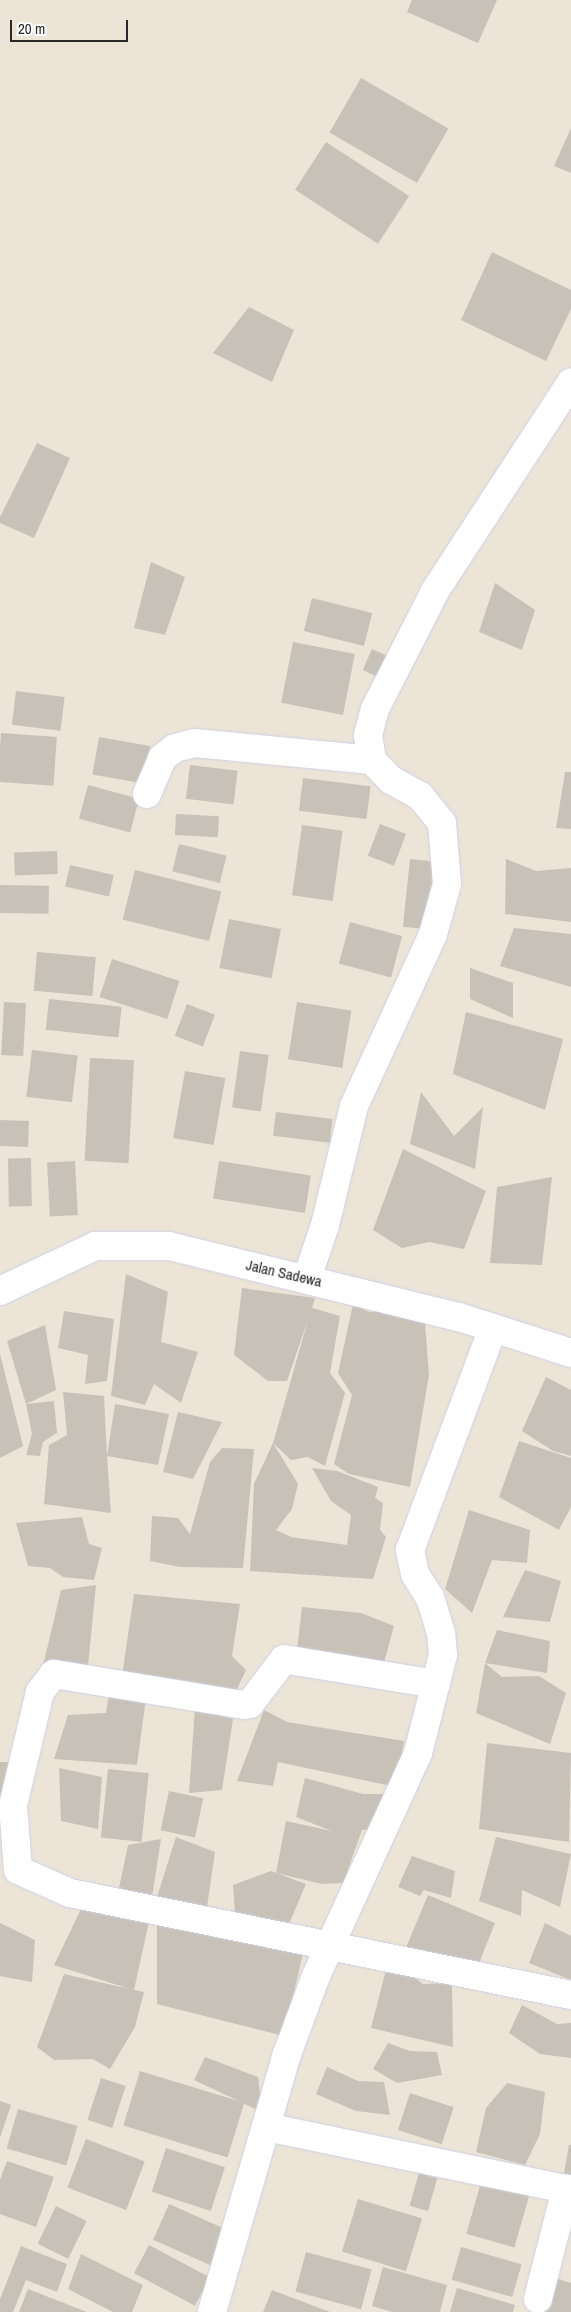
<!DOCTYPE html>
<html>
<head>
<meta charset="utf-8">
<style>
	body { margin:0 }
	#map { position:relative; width:571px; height:2312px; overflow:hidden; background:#ede4d8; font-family:"Archivo Narrow",sans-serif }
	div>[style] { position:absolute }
	.building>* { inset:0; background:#c8c1b8; transform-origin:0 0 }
	.roads { filter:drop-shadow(0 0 1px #cdd1e3) drop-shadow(0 0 1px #cdd1e3) }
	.street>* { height:28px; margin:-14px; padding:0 14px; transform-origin:14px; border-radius:14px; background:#fff }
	span { translate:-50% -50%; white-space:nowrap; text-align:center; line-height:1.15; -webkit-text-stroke:5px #fff; paint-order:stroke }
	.street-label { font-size:15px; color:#282828 }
	.scale { position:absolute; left:10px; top:20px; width:118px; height:22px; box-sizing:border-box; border:2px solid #282828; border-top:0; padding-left:6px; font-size:15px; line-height:18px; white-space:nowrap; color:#282828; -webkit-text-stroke:4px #fff; paint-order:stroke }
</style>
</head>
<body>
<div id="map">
	<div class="building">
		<div style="clip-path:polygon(412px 0,497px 0,478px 43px,407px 12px)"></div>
		<div style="left:361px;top:78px;width:101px;height:63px;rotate:30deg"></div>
		<div style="clip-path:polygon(571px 128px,571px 173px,554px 166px)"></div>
		<div style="left:326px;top:142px;width:99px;height:57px;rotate:33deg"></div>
		<div style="clip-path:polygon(492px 252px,571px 290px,571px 309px,546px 361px,461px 320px)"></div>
		<div style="clip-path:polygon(249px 307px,294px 330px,272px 382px,213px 353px)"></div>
		<div style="clip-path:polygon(37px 443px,70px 458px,34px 538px,0 523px,0 517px)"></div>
		<div style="clip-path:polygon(151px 562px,185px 577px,165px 635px,134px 628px)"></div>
		<div style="clip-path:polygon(495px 583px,535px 610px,522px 650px,479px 632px)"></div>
		<div style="left:312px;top:598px;width:62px;height:34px;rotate:14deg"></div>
		<div style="left:293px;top:642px;width:63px;height:62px;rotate:11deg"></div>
		<div style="left:372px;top:649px;width:20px;height:23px;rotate:24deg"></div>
		<div style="left:16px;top:691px;width:49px;height:34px;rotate:7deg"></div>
		<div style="left:1px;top:733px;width:56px;height:49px;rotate:4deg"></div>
		<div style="left:99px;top:737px;width:52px;height:38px;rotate:10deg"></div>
		<div style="left:190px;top:765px;width:48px;height:34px;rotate:7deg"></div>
		<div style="clip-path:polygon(565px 772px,571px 772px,571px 829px,556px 828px)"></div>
		<div style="left:303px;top:778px;width:68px;height:33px;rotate:7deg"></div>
		<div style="left:88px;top:785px;width:53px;height:35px;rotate:15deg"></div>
		<div style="left:176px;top:814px;width:43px;height:21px;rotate:3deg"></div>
		<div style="left:380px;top:824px;width:28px;height:34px;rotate:21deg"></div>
		<div style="left:302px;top:825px;width:41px;height:71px;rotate:8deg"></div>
		<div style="left:179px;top:844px;width:49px;height:28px;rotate:14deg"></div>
		<div style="left:57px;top:851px;width:23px;height:43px;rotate:88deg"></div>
		<div style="left:410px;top:859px;width:29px;height:68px;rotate:6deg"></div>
		<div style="clip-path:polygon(506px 859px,536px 871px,571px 868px,571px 922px,505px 914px)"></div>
		<div style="left:70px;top:865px;width:45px;height:22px;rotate:13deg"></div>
		<div style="left:135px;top:870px;width:89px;height:51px;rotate:14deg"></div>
		<div style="left:0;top:885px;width:49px;height:28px;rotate:1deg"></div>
		<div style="left:229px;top:919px;width:53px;height:50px;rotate:11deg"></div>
		<div style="left:350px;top:922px;width:54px;height:43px;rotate:15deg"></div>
		<div style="clip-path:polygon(514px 928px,571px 934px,571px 987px,500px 966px)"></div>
		<div style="left:37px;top:952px;width:59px;height:39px;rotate:5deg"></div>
		<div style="left:112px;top:959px;width:71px;height:40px;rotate:18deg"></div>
		<div style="clip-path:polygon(470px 968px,513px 983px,513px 1018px,470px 999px)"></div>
		<div style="left:49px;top:999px;width:73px;height:31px;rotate:6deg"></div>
		<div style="left:4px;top:1002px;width:22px;height:53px;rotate:3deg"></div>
		<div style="left:297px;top:1002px;width:55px;height:58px;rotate:9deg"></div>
		<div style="left:187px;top:1004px;width:30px;height:34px;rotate:21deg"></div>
		<div style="clip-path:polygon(466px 1012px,563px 1039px,545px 1110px,453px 1074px)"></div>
		<div style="left:32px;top:1050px;width:46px;height:47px;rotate:7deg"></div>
		<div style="left:240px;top:1051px;width:29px;height:57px;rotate:8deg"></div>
		<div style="left:90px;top:1058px;width:44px;height:103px;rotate:3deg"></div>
		<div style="left:185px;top:1071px;width:41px;height:68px;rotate:10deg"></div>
		<div style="clip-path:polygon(421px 1092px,454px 1136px,483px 1107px,475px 1169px,410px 1144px)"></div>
		<div style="left:276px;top:1112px;width:57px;height:24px;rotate:7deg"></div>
		<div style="left:0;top:1120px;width:29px;height:26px;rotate:2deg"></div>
		<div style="clip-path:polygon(403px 1149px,486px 1191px,464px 1249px,429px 1242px,402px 1248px,373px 1230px)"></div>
		<div style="left:31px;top:1158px;width:48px;height:23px;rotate:89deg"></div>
		<div style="left:75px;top:1161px;width:54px;height:28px;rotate:87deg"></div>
		<div style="left:219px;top:1161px;width:93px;height:38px;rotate:9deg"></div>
		<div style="clip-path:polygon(552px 1177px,542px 1265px,490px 1263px,497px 1187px)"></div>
		<div style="clip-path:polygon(126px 1274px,168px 1292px,161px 1342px,198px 1352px,181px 1403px,154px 1384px,145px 1405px,111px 1396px)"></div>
		<div style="clip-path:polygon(242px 1288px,315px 1298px,312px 1308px,340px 1316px,330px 1373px,345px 1393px,325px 1466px,308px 1457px,291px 1460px,273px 1443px,298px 1484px,292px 1509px,276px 1530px,291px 1537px,347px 1545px,351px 1515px,331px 1501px,312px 1468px,337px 1471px,378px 1487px,375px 1498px,383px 1503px,380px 1530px,386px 1537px,373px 1579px,250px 1571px,254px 1484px,273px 1443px,308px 1320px,287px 1381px,268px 1381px,234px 1355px)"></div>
		<div style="clip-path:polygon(353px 1304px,369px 1312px,424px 1310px,429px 1375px,410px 1487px,349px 1474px,334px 1464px,352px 1395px,338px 1373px)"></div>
		<div style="clip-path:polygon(64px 1311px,114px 1319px,107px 1381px,85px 1384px,88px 1355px,58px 1348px)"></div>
		<div style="clip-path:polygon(45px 1325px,56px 1390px,26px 1404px,7px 1341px)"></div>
		<div style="clip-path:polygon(0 1354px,23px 1446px,0 1458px)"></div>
		<div style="clip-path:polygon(546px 1377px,571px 1390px,571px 1456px,553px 1451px,522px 1431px)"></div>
		<div style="clip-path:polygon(63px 1392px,104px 1396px,107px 1456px,115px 1404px,169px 1414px,158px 1465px,107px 1456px,111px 1513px,44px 1504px,49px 1445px,67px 1435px)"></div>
		<div style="clip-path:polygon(54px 1401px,57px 1433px,43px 1442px,40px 1456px,26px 1455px,32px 1434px,26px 1404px)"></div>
		<div style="clip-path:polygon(178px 1412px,222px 1422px,193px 1479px,163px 1472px)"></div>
		<div style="clip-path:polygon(519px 1441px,571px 1458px,571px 1507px,559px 1530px,499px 1497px)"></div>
		<div style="clip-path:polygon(222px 1448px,254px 1449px,243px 1568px,180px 1567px,150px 1561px,152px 1516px,178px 1518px,190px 1534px,210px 1462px)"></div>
		<div style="clip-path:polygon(469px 1510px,530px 1530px,527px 1563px,492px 1560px,472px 1613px,445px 1589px)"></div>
		<div style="clip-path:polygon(82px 1517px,89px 1544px,102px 1548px,94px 1580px,63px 1577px,50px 1568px,28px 1566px,16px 1523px)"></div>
		<div style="clip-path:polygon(525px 1570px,561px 1581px,550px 1622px,503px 1617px)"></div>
		<div style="clip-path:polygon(96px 1585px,88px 1666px,41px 1674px,61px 1590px)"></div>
		<div style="clip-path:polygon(134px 1594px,240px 1604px,232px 1656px,246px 1670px,231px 1702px,122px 1676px)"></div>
		<div style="clip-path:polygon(302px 1607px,361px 1613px,394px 1626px,382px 1670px,297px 1650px)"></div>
		<div style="clip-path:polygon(497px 1630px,550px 1641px,547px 1673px,485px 1663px)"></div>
		<div style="clip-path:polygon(485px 1663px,502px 1677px,539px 1676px,566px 1693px,550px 1744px,476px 1713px)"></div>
		<div style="clip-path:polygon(110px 1687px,147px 1691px,137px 1765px,54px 1759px,68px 1715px,106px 1713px)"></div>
		<div style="clip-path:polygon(195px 1707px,233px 1719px,222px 1790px,189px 1793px)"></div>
		<div style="clip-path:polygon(264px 1710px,287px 1722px,404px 1741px,396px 1787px,278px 1762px,273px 1786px,237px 1781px)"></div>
		<div style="clip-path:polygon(487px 1743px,571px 1753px,569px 1842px,479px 1829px)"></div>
		<div style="clip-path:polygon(0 1762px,9px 1762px,1px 1818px,0 1818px)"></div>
		<div style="clip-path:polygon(59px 1768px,102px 1777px,98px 1829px,61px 1821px)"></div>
		<div style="left:108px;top:1769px;width:41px;height:69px;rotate:6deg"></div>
		<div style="clip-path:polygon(305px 1778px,363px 1794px,389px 1794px,374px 1829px,362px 1830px,343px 1883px,322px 1884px,276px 1873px,306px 1884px,289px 1924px,235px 1915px,233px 1885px,271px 1871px,276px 1873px,286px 1821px,332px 1831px,296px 1817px)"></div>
		<div style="left:169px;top:1791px;width:35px;height:40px;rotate:12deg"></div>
		<div style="clip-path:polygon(176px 1837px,215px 1852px,207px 1907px,157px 1897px)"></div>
		<div style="clip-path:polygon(496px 1837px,571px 1854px,560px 1907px,522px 1890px,521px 1916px,479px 1901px)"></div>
		<div style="clip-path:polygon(161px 1839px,152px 1897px,119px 1888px,128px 1845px)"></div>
		<div style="clip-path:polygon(412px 1856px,455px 1871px,451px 1898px,424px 1890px,420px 1896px,398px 1887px)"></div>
		<div style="clip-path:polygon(428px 1895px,495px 1923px,475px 1973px,402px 1957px)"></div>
		<div style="clip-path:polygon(83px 1905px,150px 1917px,134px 1990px,144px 1992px,135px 2027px,110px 2069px,93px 2059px,54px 2060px,37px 2047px,64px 1974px,130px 1989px,54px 1965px)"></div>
		<div style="clip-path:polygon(157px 1916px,303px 1953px,284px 2036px,157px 2004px)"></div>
		<div style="clip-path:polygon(0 1923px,35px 1940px,32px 1982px,0 1976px)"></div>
		<div style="clip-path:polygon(545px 1923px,571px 1936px,571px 1980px,529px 1963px)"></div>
		<div style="clip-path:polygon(389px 1958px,423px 1984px,452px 1983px,453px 2047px,371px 2028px)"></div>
		<div style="clip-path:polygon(522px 2005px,557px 2024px,571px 2023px,571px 2058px,540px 2054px,509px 2033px)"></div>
		<div style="clip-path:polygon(388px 2043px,410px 2051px,437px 2052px,442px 2075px,397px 2083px,373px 2069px)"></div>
		<div style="clip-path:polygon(205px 2057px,258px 2077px,262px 2112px,194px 2080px)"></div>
		<div style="clip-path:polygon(327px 2067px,358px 2081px,384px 2082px,390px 2115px,356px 2111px,316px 2094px)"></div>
		<div style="left:140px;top:2071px;width:109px;height:57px;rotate:17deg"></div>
		<div style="left:101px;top:2078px;width:26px;height:44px;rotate:18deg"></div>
		<div style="clip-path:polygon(507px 2083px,545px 2092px,540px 2134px,525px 2165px,476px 2152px,486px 2108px)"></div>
		<div style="left:410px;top:2093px;width:46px;height:39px;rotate:18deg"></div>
		<div style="clip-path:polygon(0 2101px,11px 2105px,0 2138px)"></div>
		<div style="left:18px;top:2109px;width:62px;height:41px;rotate:16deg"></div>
		<div style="left:86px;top:2139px;width:63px;height:52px;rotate:21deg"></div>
		<div style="clip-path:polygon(569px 2145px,571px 2145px,571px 2180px,563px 2179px)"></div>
		<div style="left:166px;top:2148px;width:62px;height:46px;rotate:18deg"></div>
		<div style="clip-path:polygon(7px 2161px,54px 2177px,36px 2227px,0 2214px,0 2180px)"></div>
		<div style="left:419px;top:2173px;width:19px;height:34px;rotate:16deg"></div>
		<div style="left:482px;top:2179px;width:50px;height:57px;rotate:16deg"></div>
		<div style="left:358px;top:2199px;width:67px;height:55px;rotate:17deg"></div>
		<div style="left:169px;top:2204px;width:64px;height:39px;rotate:24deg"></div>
		<div style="left:56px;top:2206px;width:34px;height:42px;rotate:26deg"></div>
		<div style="left:149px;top:2245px;width:69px;height:32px;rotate:28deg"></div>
		<div style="clip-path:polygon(21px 2246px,67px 2264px,57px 2292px,26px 2280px,13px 2312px,0 2312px,0 2299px)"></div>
		<div style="left:461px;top:2247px;width:63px;height:34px;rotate:16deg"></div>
		<div style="left:306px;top:2252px;width:68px;height:41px;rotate:15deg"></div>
		<div style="clip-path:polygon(81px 2254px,143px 2285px,132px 2312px,113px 2312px,68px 2289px)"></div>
		<div style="clip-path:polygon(383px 2267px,447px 2285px,440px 2312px,392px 2312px,372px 2306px)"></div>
		<div style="clip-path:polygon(552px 2277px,571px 2283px,571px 2312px,543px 2312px)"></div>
		<div style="clip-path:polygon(457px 2288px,515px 2305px,513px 2312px,450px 2312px)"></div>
		<div style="clip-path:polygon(28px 2289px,87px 2312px,19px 2312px)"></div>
		<div style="clip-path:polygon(272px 2290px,330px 2312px,263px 2312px)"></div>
	</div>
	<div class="roads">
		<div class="street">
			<div style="left:147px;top:794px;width:39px;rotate:-67deg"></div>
			<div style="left:162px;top:758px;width:16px;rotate:-38deg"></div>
			<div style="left:175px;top:748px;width:21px;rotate:-14deg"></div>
			<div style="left:195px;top:743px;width:178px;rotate:5.5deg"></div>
			<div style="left:307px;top:1278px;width:56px;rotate:-71.2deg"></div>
			<div style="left:325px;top:1225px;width:122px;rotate:-76.3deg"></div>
			<div style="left:354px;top:1106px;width:189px;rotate:-65.3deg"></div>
			<div style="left:433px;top:934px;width:52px;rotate:-74.4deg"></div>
			<div style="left:447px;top:884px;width:61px;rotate:-94.7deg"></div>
			<div style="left:442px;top:823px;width:35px;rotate:-129deg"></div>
			<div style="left:420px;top:796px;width:33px;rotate:-151deg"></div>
			<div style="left:391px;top:780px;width:28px;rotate:-134deg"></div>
			<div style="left:372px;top:760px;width:25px;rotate:-99deg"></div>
			<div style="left:368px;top:735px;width:27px;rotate:-75deg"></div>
			<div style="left:375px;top:709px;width:132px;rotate:-63deg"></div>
			<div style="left:435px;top:591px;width:249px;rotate:-56.9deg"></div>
			<div style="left:0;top:1291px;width:105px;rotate:-25.3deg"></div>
			<div style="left:95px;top:1246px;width:74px"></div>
			<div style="left:169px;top:1246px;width:299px;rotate:13.8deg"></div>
			<div style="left:459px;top:1317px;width:118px;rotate:17.8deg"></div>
			<div style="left:436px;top:1684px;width:154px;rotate:-170.7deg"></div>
			<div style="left:284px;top:1659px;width:56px;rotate:127.1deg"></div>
			<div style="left:250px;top:1704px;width:6px;rotate:171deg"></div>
			<div style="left:244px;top:1705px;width:193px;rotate:-170.7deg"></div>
			<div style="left:54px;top:1674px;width:23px;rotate:128deg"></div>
			<div style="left:40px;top:1692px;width:116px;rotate:103.4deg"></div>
			<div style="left:13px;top:1805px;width:65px;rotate:85.6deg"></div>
			<div style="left:18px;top:1870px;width:57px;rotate:23.9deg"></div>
			<div style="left:70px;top:1893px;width:511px;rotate:11.51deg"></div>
			<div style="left:266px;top:2127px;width:311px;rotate:11.7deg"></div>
			<div style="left:538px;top:2299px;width:114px;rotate:-75.7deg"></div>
			<div style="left:212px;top:2312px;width:266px;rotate:-73.8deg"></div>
			<div style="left:286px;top:2057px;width:86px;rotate:-69.7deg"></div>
			<div style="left:316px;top:1976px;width:245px;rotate:-65.4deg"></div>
			<div style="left:418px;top:1753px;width:101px;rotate:-75.7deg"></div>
			<div style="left:443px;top:1655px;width:22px;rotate:-95deg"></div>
			<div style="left:441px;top:1633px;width:37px;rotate:-107deg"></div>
			<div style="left:430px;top:1598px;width:28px;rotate:-122deg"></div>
			<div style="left:415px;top:1574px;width:25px;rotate:-102deg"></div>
			<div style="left:410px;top:1550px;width:237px;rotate:-69.5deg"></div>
		</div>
	</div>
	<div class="street-label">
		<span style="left:284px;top:1273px;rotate:13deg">Jalan Sadewa</span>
	</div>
	<div class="scale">20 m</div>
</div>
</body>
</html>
